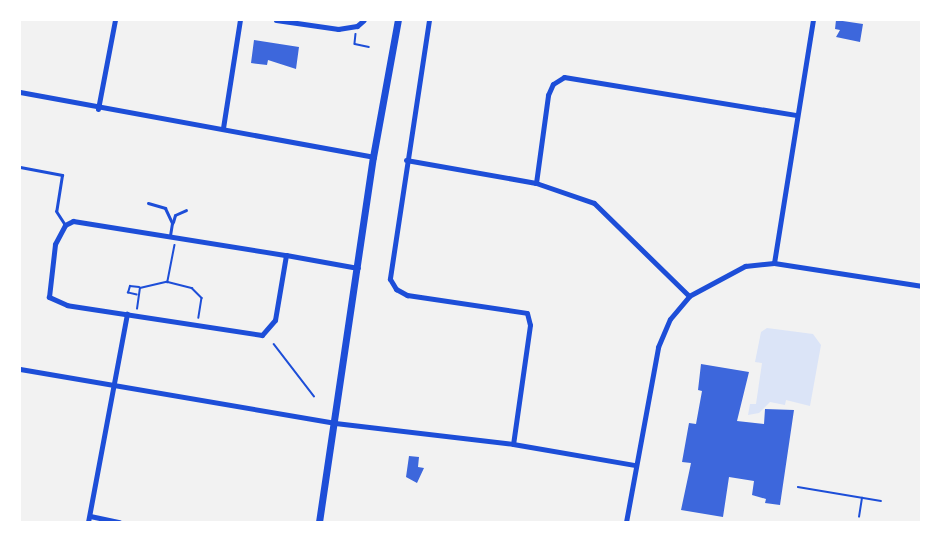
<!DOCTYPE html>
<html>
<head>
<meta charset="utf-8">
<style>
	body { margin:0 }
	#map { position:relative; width:941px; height:542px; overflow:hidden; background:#f2f2f2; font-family:Overpass,sans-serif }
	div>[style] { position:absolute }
	.green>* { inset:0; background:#dbe4f7 }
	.building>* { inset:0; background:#3d67dc }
	.path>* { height:1.5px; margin:-0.75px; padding:0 0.75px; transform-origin:0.75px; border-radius:0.75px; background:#1d4ed8 }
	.service>* { height:3px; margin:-1.5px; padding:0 1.5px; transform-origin:1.5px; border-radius:1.5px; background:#1d4ed8 }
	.minor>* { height:5px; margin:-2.5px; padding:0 2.5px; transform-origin:2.5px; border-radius:2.5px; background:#1d4ed8 }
	.tertiary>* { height:7px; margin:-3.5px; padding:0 3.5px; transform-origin:3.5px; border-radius:3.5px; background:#1d4ed8 }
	span { translate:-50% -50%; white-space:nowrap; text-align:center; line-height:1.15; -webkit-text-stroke:5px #fff; paint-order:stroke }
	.frame { position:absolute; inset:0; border:21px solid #fff; pointer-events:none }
</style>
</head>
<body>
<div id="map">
	<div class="green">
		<div style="clip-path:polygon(767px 328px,813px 334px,821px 345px,810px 406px,786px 400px,785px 405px,770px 402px,759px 413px,748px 415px,750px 404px,756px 404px,762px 363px,755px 362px,761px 332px)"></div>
	</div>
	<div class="building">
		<div style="clip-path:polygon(836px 20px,863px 24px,860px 42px,836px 37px,840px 30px,835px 29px)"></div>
		<div style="clip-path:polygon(254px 40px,299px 47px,296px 69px,268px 60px,267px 65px,251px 63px)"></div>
		<div style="clip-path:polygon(701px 364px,749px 372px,737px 421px,764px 424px,765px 409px,794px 410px,780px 505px,765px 503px,766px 499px,752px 495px,754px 481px,729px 477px,723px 517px,681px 510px,691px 463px,682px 462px,689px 423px,696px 424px,702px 391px,698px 390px)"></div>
		<div style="clip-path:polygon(409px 456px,419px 457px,418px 467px,424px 468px,417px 483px,406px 477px)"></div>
	</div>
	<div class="path">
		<div style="left:356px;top:34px;width:10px;rotate:96deg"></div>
		<div style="left:355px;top:44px;width:14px;rotate:12deg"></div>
		<div style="left:175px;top:245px;width:38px;rotate:101deg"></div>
		<div style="left:168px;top:282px;width:25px;rotate:14deg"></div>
		<div style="left:192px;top:288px;width:14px;rotate:45deg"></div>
		<div style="left:202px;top:298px;width:20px;rotate:99deg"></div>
		<div style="left:137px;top:295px;width:9px;rotate:-167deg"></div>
		<div style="left:128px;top:293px;width:7px;rotate:-74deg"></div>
		<div style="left:130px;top:286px;width:9px;rotate:6deg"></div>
		<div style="left:137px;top:309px;width:21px;rotate:-82deg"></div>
		<div style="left:140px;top:288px;width:28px;rotate:-13deg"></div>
		<div style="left:274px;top:344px;width:66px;rotate:52.4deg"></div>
		<div style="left:798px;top:487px;width:84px;rotate:9.6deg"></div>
		<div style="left:859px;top:517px;width:19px;rotate:-81deg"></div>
	</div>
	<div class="service">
		<div style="left:20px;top:167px;width:43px;rotate:10.8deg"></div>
		<div style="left:62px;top:175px;width:36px;rotate:99deg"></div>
		<div style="left:56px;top:211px;width:17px;rotate:57deg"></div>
		<div style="left:148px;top:203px;width:18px;rotate:16deg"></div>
		<div style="left:165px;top:208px;width:17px;rotate:65deg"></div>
		<div style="left:172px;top:223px;width:13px;rotate:99deg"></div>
		<div style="left:173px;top:222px;width:7px;rotate:-74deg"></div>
		<div style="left:175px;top:215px;width:12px;rotate:-24deg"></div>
	</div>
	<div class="minor">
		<div style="left:276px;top:20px;width:63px;rotate:8.3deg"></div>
		<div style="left:338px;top:29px;width:19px;rotate:-9deg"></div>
		<div style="left:357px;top:26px;width:9px;rotate:-41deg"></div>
		<div style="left:429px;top:20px;width:262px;rotate:98.6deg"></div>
		<div style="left:390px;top:279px;width:12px;rotate:59deg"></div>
		<div style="left:396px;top:289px;width:13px;rotate:29deg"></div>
		<div style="left:407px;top:295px;width:121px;rotate:8.5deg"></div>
		<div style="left:527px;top:313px;width:12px;rotate:76deg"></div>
		<div style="left:530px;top:325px;width:120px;rotate:98.1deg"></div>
		<div style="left:20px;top:92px;width:359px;rotate:10.4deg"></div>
		<div style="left:98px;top:109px;width:91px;rotate:-79.2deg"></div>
		<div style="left:223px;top:128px;width:109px;rotate:-81.1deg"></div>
		<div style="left:406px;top:160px;width:132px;rotate:10deg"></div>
		<div style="left:536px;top:183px;width:61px;rotate:19deg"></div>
		<div style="left:594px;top:203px;width:133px;rotate:44.4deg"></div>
		<div style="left:536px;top:183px;width:89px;rotate:-82.2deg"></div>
		<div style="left:548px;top:95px;width:12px;rotate:-66deg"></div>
		<div style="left:553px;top:84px;width:13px;rotate:-32deg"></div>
		<div style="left:564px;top:77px;width:236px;rotate:9.3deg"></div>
		<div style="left:286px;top:255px;width:66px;rotate:99.6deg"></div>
		<div style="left:275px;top:320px;width:20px;rotate:131deg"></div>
		<div style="left:262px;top:335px;width:197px;rotate:-171.3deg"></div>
		<div style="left:67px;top:305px;width:20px;rotate:-156deg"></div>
		<div style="left:49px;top:297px;width:53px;rotate:-83.5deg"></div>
		<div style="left:55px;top:244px;width:21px;rotate:-62deg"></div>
		<div style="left:65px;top:225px;width:9px;rotate:-27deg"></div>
		<div style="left:73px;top:221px;width:216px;rotate:9.1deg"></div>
		<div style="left:286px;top:255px;width:73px;rotate:10.2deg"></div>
		<div style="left:774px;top:263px;width:246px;rotate:-80.9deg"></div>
		<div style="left:20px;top:369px;width:320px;rotate:9.7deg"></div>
		<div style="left:335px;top:423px;width:179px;rotate:6.7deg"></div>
		<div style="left:513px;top:444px;width:124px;rotate:9.8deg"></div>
		<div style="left:90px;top:516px;width:30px;rotate:12deg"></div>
		<div style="left:88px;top:522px;width:212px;rotate:-79.4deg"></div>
		<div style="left:626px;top:522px;width:178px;rotate:-79.6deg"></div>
		<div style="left:658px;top:347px;width:30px;rotate:-67deg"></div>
		<div style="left:670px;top:319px;width:30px;rotate:-50deg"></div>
		<div style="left:689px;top:296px;width:64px;rotate:-28.2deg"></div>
		<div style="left:745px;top:266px;width:29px;rotate:-6deg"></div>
		<div style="left:774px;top:263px;width:150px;rotate:8.8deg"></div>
	</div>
	<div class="tertiary">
		<div style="left:319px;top:522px;width:369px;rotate:-81.6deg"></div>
		<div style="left:373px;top:157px;width:139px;rotate:-79.7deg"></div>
	</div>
	<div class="frame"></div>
</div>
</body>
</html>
